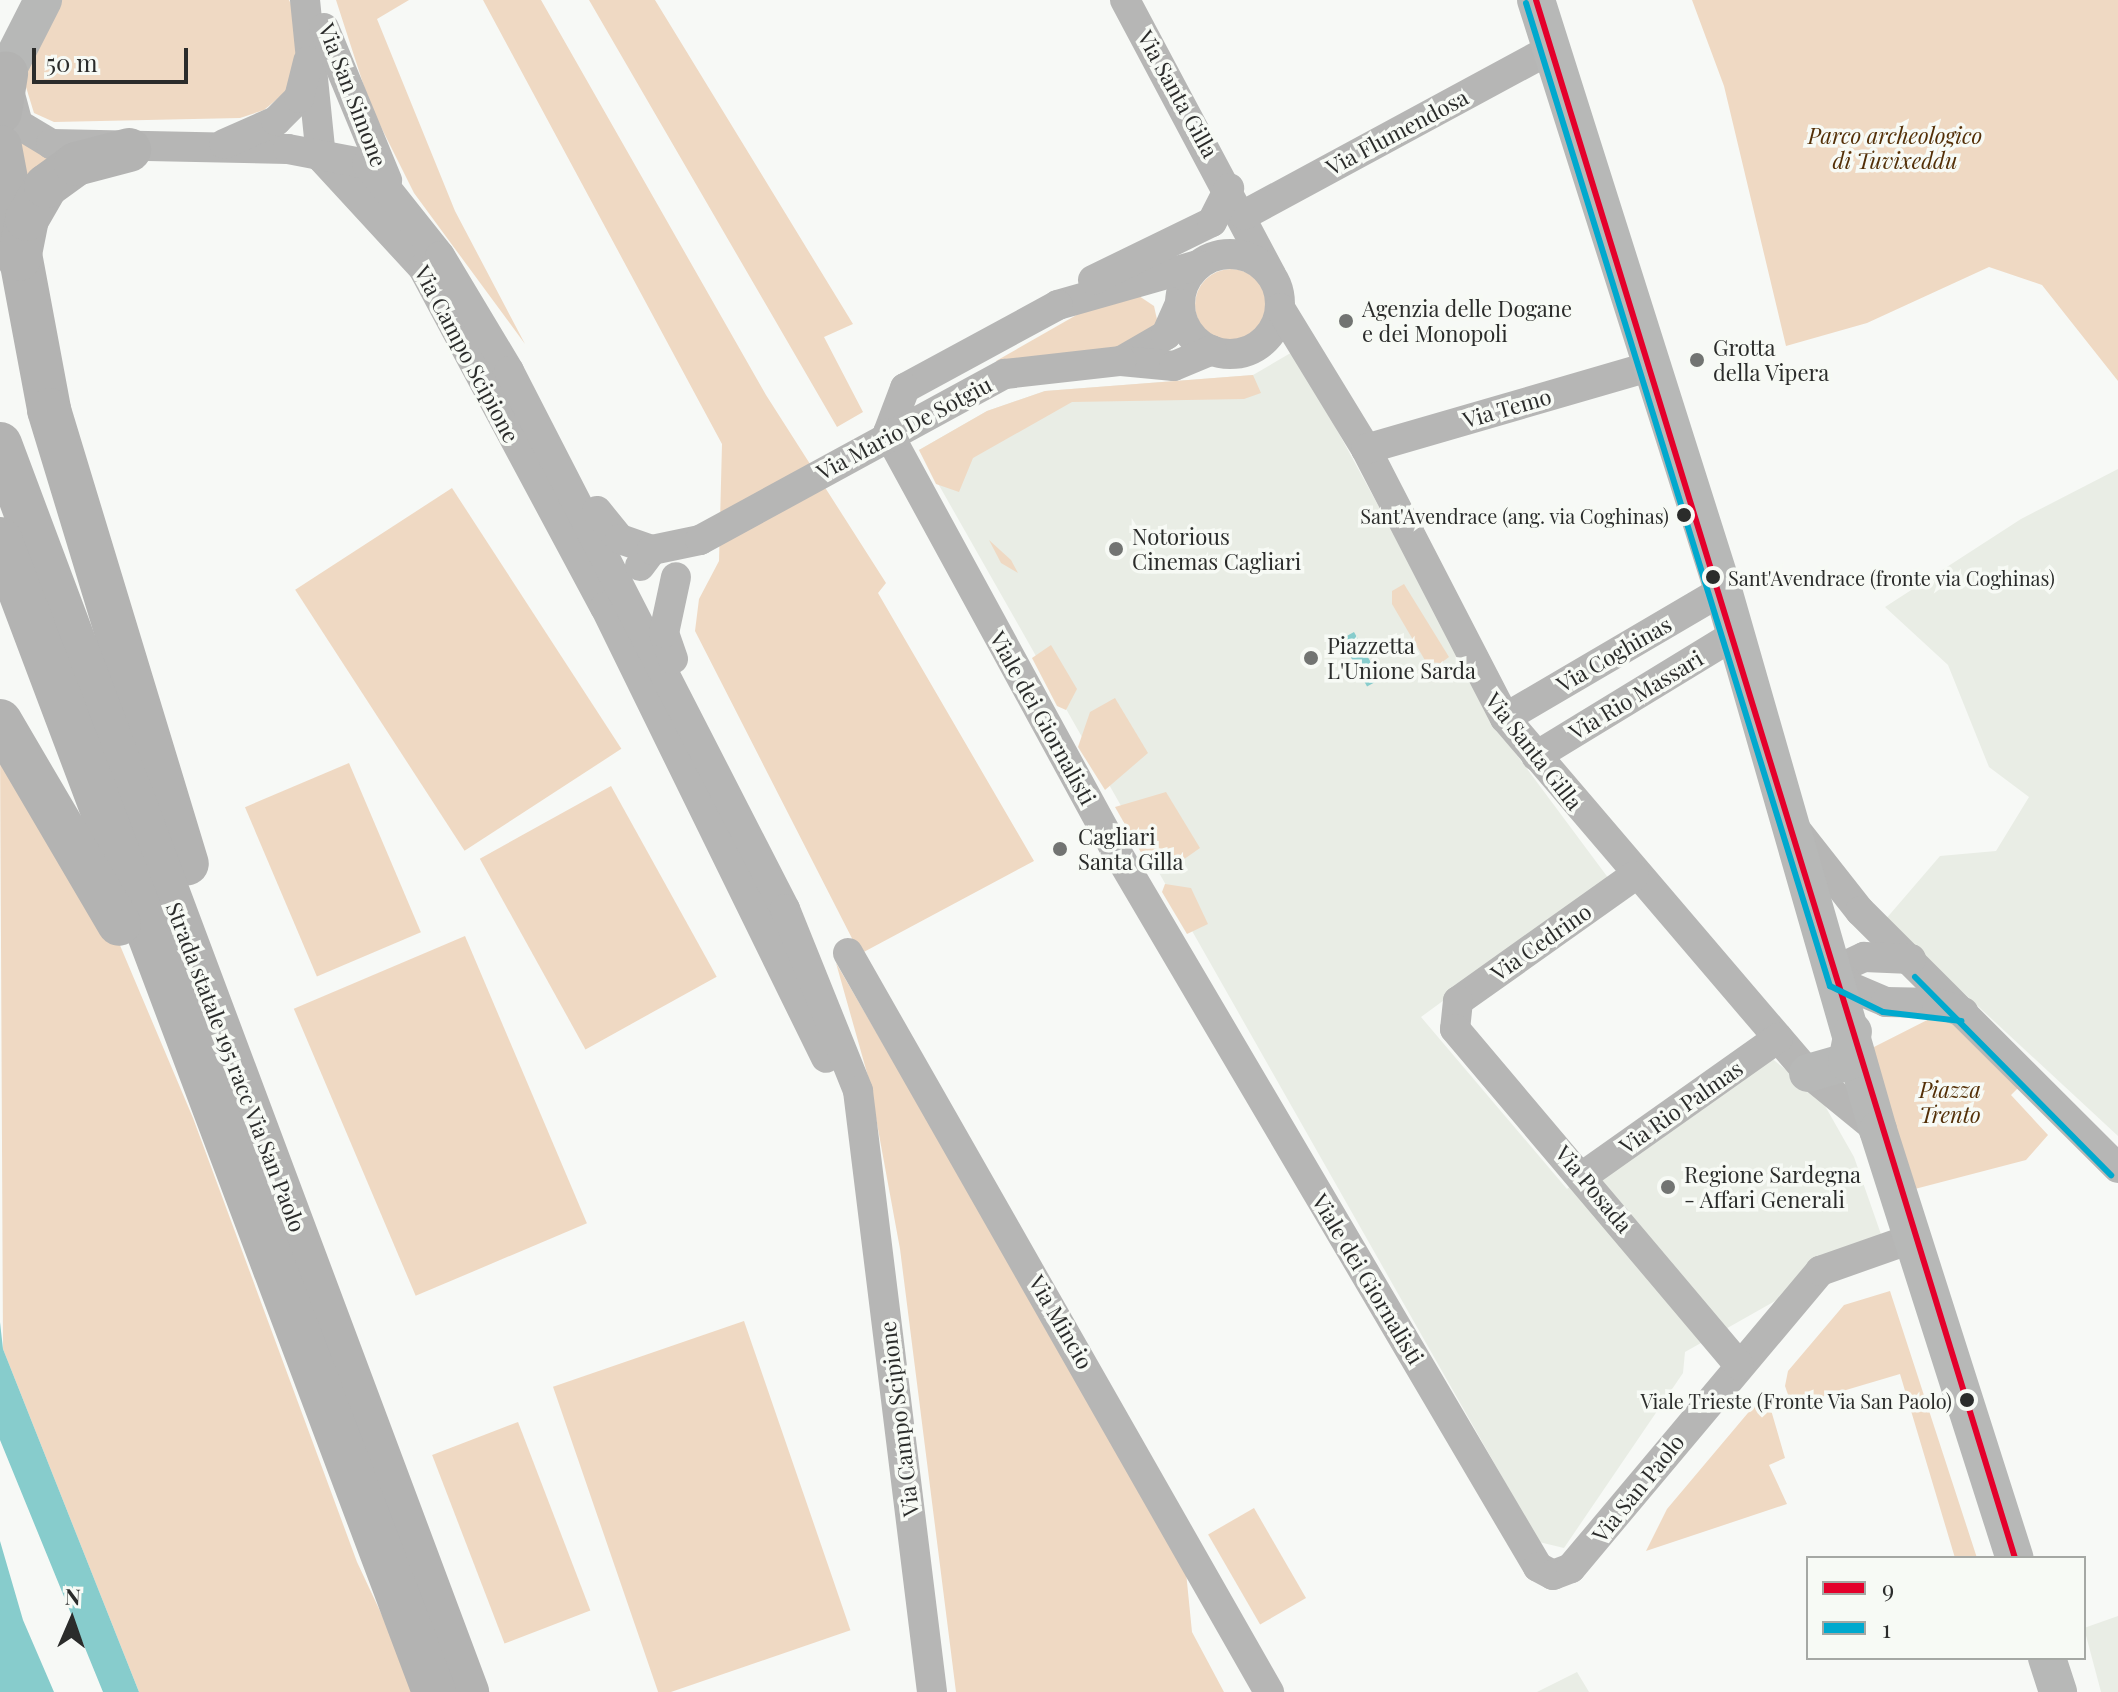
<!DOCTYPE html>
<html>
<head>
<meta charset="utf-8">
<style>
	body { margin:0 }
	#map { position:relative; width:2118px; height:1692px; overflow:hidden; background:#f7f9f6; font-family:"Playfair Display",serif }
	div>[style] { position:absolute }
	.built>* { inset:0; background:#e9ede5 }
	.green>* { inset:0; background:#efd9c3; transform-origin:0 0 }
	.round { border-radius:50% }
	.water>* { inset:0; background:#87cccc; transform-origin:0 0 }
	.minor>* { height:30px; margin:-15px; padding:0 15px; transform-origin:15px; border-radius:15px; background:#b6b6b5 }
	.minor>.ring { margin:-15px; padding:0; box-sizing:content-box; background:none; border:30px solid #b6b6b5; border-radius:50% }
	.major>* { height:38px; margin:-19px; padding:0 19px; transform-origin:19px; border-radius:19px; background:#b7b8b7 }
	.highway>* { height:44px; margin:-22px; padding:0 22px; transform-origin:22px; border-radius:22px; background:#b3b3b2 }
	.minor-bridge>* { height:30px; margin:-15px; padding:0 15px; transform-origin:15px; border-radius:15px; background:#b6b6b5 }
	.bus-1>* { height:6px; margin:-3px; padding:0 3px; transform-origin:3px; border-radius:3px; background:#e4002b }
	.bus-2>* { height:6px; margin:-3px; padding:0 3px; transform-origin:3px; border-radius:3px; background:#00a9ce }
	.dots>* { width:22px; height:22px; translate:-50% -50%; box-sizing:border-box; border:4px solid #f7faf5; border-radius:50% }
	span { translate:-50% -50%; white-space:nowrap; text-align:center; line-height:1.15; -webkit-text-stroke:7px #f7faf5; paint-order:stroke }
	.bus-label { font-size:20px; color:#2b2c2b }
	.right { translate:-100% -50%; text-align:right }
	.left { translate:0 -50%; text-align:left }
	.street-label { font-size:22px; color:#2b2c2b }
	.park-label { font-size:22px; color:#532f07; font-style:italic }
	.poi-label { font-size:22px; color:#2b2c2b }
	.legend { position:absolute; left:1806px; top:1556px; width:280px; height:104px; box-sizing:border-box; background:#f7faf5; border:2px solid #a5a8a4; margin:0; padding:10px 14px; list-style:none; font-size:24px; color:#2b2c2b }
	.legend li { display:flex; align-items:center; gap:16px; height:40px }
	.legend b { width:40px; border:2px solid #a5a8a4 }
	.north { position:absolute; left:32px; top:1580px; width:80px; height:80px; -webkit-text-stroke:6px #f7faf5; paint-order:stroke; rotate:2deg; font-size:22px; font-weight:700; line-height:32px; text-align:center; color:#2b2c2b }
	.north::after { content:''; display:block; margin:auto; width:28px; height:36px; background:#2b2c2b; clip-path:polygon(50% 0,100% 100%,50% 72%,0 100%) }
	.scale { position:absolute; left:32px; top:48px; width:156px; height:36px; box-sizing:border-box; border:4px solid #2b2c2b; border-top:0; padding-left:10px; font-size:24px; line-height:28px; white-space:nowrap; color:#2b2c2b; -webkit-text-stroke:6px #f7faf5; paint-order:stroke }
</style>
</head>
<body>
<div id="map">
	<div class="built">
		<div style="clip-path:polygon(1294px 351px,1507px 742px,1609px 879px,1421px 1017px,1567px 1189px,1755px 1045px,1820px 1097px,1854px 1157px,1883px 1240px,1685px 1352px,1683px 1373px,1564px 1548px,1539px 1542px,919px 450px,987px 411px,1045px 391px,1253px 375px)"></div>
		<div style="clip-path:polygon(2118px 469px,2118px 1136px,1885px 920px,1940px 856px,1996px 851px,2029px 797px,1989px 767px,1948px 665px,1885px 607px,2021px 519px)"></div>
		<div style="clip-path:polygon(2118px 1616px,2118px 1692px,2101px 1692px,2084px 1628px)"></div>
		<div style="clip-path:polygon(1577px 1672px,1589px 1692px,1537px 1692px)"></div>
	</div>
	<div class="green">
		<div style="clip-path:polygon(58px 0,289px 0,302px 25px,288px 90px,264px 110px,240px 118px,54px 122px,34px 113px,22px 74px)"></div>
		<div style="clip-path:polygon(336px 0,409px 0,377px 19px,455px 211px,525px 344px,414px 193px,370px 105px)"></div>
		<div style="clip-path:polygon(483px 0,541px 0,766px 395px,886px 583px,878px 593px,1034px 861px,860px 954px,695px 631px,699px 599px,719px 561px,722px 444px)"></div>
		<div style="clip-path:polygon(589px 0,655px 0,853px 324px,824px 337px,863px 412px,837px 427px)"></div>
		<div style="clip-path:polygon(1692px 0,2118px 0,2118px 381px,2042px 285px,1989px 267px,1867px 323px,1786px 346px,1724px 86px)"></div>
		<div style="clip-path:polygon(21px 138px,74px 158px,19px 207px)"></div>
		<div class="round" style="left:1195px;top:269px;width:72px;height:72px"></div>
		<div style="clip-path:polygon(1139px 296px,1154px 306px,1158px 324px,1116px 349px,996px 361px,1087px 309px)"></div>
		<div style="clip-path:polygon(1253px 375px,1261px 393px,1244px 399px,1072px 402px,973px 458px,959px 492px,936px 484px,919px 450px,987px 411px,1045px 391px)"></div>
		<div style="left:452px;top:488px;width:311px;height:187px;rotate:57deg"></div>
		<div style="clip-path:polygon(989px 540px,1011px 560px,1018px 573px,1001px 563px)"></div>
		<div style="clip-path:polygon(1404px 584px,1449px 657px,1441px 663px,1426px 662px,1392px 604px,1392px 591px)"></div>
		<div style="clip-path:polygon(1051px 645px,1077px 689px,1066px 710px,1057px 706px,1032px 658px)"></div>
		<div style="clip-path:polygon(1115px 698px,1148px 753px,1105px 790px,1078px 747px,1090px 712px)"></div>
		<div style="clip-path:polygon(0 738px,119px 943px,193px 1118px,357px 1562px,418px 1692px,139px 1692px,3px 1349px)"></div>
		<div style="left:349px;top:763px;width:184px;height:113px;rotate:67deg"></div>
		<div style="left:611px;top:786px;width:218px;height:150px;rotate:61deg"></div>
		<div style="clip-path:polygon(1166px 792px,1200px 848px,1180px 862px,1143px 856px,1115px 807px)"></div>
		<div style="clip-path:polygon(1165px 884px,1191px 888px,1208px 924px,1187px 934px,1162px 892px)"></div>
		<div style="left:465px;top:936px;width:312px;height:186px;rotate:67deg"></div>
		<div style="clip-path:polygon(836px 963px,1185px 1562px,1192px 1632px,1224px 1692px,956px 1692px,900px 1249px,869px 1080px)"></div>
		<div style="clip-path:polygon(1945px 1011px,2020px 1086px,2011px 1095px,2048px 1135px,2026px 1160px,1911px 1190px,1872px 1048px)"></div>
		<div style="clip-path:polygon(1890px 1291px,1977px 1558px,1955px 1558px,1900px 1374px,1792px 1406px,1785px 1386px,1788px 1371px,1844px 1305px)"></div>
		<div style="left:744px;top:1321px;width:327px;height:202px;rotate:71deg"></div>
		<div style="clip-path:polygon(1758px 1401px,1771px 1410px,1785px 1458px,1769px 1465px,1787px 1504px,1646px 1551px,1667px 1509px)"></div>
		<div style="left:518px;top:1422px;width:202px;height:92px;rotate:69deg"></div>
		<div style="left:1254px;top:1508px;width:104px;height:53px;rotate:60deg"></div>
	</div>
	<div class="water">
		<div style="left:1354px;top:632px;width:54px;height:15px;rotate:61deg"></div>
		<div style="clip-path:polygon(0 1322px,3px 1349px,139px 1692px,103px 1692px,0 1440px)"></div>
		<div style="clip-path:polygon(0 1541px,23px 1620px,54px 1692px,0 1692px)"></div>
	</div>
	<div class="minor">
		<div style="left:305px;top:0;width:158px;rotate:84.2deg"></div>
		<div style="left:321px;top:157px;width:151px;rotate:47.4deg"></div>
		<div style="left:423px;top:268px;width:385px;rotate:61.8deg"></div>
		<div style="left:605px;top:607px;width:502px;rotate:63.89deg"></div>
		<div style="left:1125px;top:0;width:311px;rotate:62deg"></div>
		<div style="left:324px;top:28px;width:165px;rotate:67.5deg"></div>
		<div style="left:8px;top:87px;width:38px;rotate:75deg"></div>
		<div style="left:18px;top:124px;width:39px;rotate:31deg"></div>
		<div style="left:51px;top:144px;width:237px;rotate:1.2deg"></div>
		<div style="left:288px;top:149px;width:80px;rotate:10.8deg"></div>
		<div style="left:367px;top:164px;width:117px;rotate:51.6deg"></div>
		<div style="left:440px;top:256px;width:134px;rotate:59deg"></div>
		<div style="left:509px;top:371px;width:605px;rotate:62.84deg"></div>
		<div style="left:785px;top:909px;width:196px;rotate:68.1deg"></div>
		<div style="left:858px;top:1091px;width:606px;rotate:82.98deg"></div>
		<div style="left:224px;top:144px;width:57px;rotate:-23.9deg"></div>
		<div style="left:276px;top:121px;width:33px;rotate:-45deg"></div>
		<div style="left:299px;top:98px;width:38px;rotate:-76deg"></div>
		<div style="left:1244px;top:215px;width:349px;rotate:-28.4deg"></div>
		<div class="ring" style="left:1180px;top:254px;width:70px;height:70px"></div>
		<div style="left:1198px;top:265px;width:146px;rotate:164.1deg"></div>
		<div style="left:1058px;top:305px;width:174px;rotate:151.5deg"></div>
		<div style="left:905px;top:388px;width:48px;rotate:110.7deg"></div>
		<div style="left:888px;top:433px;width:474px;rotate:61.4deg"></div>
		<div style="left:1115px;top:849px;width:833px;rotate:59.5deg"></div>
		<div style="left:1538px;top:1567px;width:17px;rotate:28deg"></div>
		<div style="left:1553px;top:1575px;width:19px;rotate:-21deg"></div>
		<div style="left:1571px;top:1568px;width:388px;rotate:-50deg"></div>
		<div style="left:1820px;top:1271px;width:96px;rotate:-19.4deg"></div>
		<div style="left:1093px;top:280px;width:132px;rotate:-26deg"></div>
		<div style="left:1212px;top:222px;width:38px;rotate:-63deg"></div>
		<div style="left:1280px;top:308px;width:165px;rotate:58.6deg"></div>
		<div style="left:1366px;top:449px;width:303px;rotate:62.7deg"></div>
		<div style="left:1505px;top:718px;width:467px;rotate:49.5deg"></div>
		<div style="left:1808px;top:1073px;width:90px;rotate:39.2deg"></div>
		<div style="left:1123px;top:360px;width:50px;rotate:-30.2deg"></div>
		<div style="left:1166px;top:335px;width:34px;rotate:-66deg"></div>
		<div style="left:1121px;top:361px;width:53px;rotate:5.4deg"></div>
		<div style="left:1174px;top:366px;width:41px;rotate:-22.8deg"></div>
		<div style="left:1366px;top:449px;width:294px;rotate:-16.2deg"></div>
		<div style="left:597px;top:511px;width:36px;rotate:51deg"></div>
		<div style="left:620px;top:539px;width:34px;rotate:19deg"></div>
		<div style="left:640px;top:566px;width:20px;rotate:-53deg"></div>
		<div style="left:652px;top:550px;width:49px;rotate:-11.8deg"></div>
		<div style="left:673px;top:659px;width:28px;rotate:-109deg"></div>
		<div style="left:664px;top:633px;width:57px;rotate:-77.9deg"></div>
		<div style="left:1505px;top:718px;width:253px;rotate:-30.4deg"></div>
		<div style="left:1536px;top:756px;width:234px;rotate:-31.4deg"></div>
		<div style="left:1797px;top:831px;width:102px;rotate:51.8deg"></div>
		<div style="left:1860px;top:911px;width:364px;rotate:44.9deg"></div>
		<div style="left:1634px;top:876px;width:216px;rotate:144.6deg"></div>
		<div style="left:1458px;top:1001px;width:28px;rotate:96deg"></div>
		<div style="left:1455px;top:1029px;width:440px;rotate:49.8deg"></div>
		<div style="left:848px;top:953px;width:851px;rotate:60.33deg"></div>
		<div style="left:1836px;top:970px;width:31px;rotate:-25deg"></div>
		<div style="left:1864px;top:957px;width:47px;rotate:2.4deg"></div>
		<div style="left:1839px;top:982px;width:51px;rotate:23.1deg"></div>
		<div style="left:1886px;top:1002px;width:51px;rotate:1.1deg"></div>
		<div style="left:1937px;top:1003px;width:28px;rotate:19deg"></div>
		<div style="left:1583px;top:1176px;width:239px;rotate:-35.3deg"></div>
	</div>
	<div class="major">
		<div style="left:1536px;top:0;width:619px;rotate:72.41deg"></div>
		<div style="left:1723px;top:590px;width:562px;rotate:73.98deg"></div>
		<div style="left:1878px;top:1130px;width:449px;rotate:72.3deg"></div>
		<div style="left:6px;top:73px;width:82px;rotate:-63.1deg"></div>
		<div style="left:1808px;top:1073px;width:41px;rotate:-15.8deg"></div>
		<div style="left:1847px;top:1062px;width:31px;rotate:-79deg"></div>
		<div style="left:2047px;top:1658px;width:36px;rotate:72deg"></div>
	</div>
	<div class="highway">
		<div style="left:0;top:112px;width:39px;rotate:-81deg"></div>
		<div style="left:0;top:147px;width:268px;rotate:79.4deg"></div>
		<div style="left:49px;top:410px;width:474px;rotate:73.1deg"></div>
		<div style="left:19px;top:259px;width:41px;rotate:-78.7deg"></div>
		<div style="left:27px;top:219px;width:38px;rotate:-60deg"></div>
		<div style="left:46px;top:186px;width:37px;rotate:-36deg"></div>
		<div style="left:76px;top:164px;width:55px;rotate:-14.8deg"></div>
		<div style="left:0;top:444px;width:1333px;rotate:69.48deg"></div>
		<div style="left:0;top:539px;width:1232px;rotate:69.37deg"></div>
		<div style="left:0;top:721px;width:235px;rotate:59.6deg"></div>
	</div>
	<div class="minor-bridge">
		<div style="left:700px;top:540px;width:347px;rotate:-28.6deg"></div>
		<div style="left:1005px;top:374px;width:117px;rotate:-6.4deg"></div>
	</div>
	<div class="bus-1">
		<div style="left:1536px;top:0;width:1630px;rotate:72.91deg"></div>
	</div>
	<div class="bus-2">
		<div style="left:1526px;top:3px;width:1029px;rotate:72.82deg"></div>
		<div style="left:1830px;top:986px;width:59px;rotate:26.1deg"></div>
		<div style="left:1883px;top:1012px;width:79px;rotate:6.6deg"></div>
		<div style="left:1915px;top:977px;width:279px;rotate:45.3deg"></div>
	</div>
	<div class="dots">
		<div style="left:1346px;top:321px;background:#727472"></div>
		<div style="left:1697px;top:360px;background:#727472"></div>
		<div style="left:1684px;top:515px;background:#2b2c2b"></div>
		<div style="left:1116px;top:549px;background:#727472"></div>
		<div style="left:1713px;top:577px;background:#2b2c2b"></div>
		<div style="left:1311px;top:658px;background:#727472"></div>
		<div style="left:1060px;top:849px;background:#727472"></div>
		<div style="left:1668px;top:1187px;background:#727472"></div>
		<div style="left:1967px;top:1400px;background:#2b2c2b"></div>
	</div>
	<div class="bus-label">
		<span class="right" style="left:1669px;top:515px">Sant'Avendrace (ang. via Coghinas)</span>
		<span class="left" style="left:1728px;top:577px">Sant'Avendrace (fronte via Coghinas)</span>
		<span class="right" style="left:1952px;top:1400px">Viale Trieste (Fronte Via San Paolo)</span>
	</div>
	<div class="street-label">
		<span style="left:1178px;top:94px;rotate:61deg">Via Santa Gilla</span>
		<span style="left:353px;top:95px;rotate:69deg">Via San Simone</span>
		<span style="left:1397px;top:132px;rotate:-28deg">Via Flumendosa</span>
		<span style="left:467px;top:354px;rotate:62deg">Via Campo Scipione</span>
		<span style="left:1507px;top:408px;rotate:-16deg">Via Temo</span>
		<span style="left:904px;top:428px;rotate:-28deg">Via Mario De Sotgiu</span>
		<span style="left:1614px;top:654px;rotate:-30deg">Via Coghinas</span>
		<span style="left:1636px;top:695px;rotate:-31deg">Via Rio Massari</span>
		<span style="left:1043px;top:718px;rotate:61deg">Viale dei Giornalisti</span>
		<span style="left:1534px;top:751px;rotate:52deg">Via Santa Gilla</span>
		<span style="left:1541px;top:942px;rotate:-35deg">Via Cedrino</span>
		<span style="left:236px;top:1067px;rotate:69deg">Strada statale 195 racc Via San Paolo</span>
		<span style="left:1681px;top:1107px;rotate:-35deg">Via Rio Palmas</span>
		<span style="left:1594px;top:1189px;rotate:50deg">Via Posada</span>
		<span style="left:1368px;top:1279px;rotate:59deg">Viale dei Giornalisti</span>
		<span style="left:1061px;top:1322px;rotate:60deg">Via Mincio</span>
		<span style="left:899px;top:1419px;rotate:-97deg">Via Campo Scipione</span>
		<span style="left:1638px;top:1488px;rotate:-51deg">Via San Paolo</span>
	</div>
	<div class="park-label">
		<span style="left:1895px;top:148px">Parco archeologico<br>di Tuvixeddu</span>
		<span style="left:1950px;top:1102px">Piazza<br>Trento</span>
	</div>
	<div class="poi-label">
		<span class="left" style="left:1362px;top:321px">Agenzia delle Dogane<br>e dei Monopoli</span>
		<span class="left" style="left:1713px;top:360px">Grotta<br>della Vipera</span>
		<span class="left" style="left:1132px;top:549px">Notorious<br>Cinemas Cagliari</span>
		<span class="left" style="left:1327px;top:658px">Piazzetta<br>L'Unione Sarda</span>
		<span class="left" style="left:1078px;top:849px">Cagliari<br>Santa Gilla</span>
		<span class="left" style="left:1684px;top:1187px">Regione Sardegna<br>- Affari Generali</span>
	</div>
	<ul class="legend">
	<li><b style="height:10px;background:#e4002b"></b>9</li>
	<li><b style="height:10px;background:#00a9ce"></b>1</li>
	</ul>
	<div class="north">N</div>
	<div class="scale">50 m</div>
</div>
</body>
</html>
